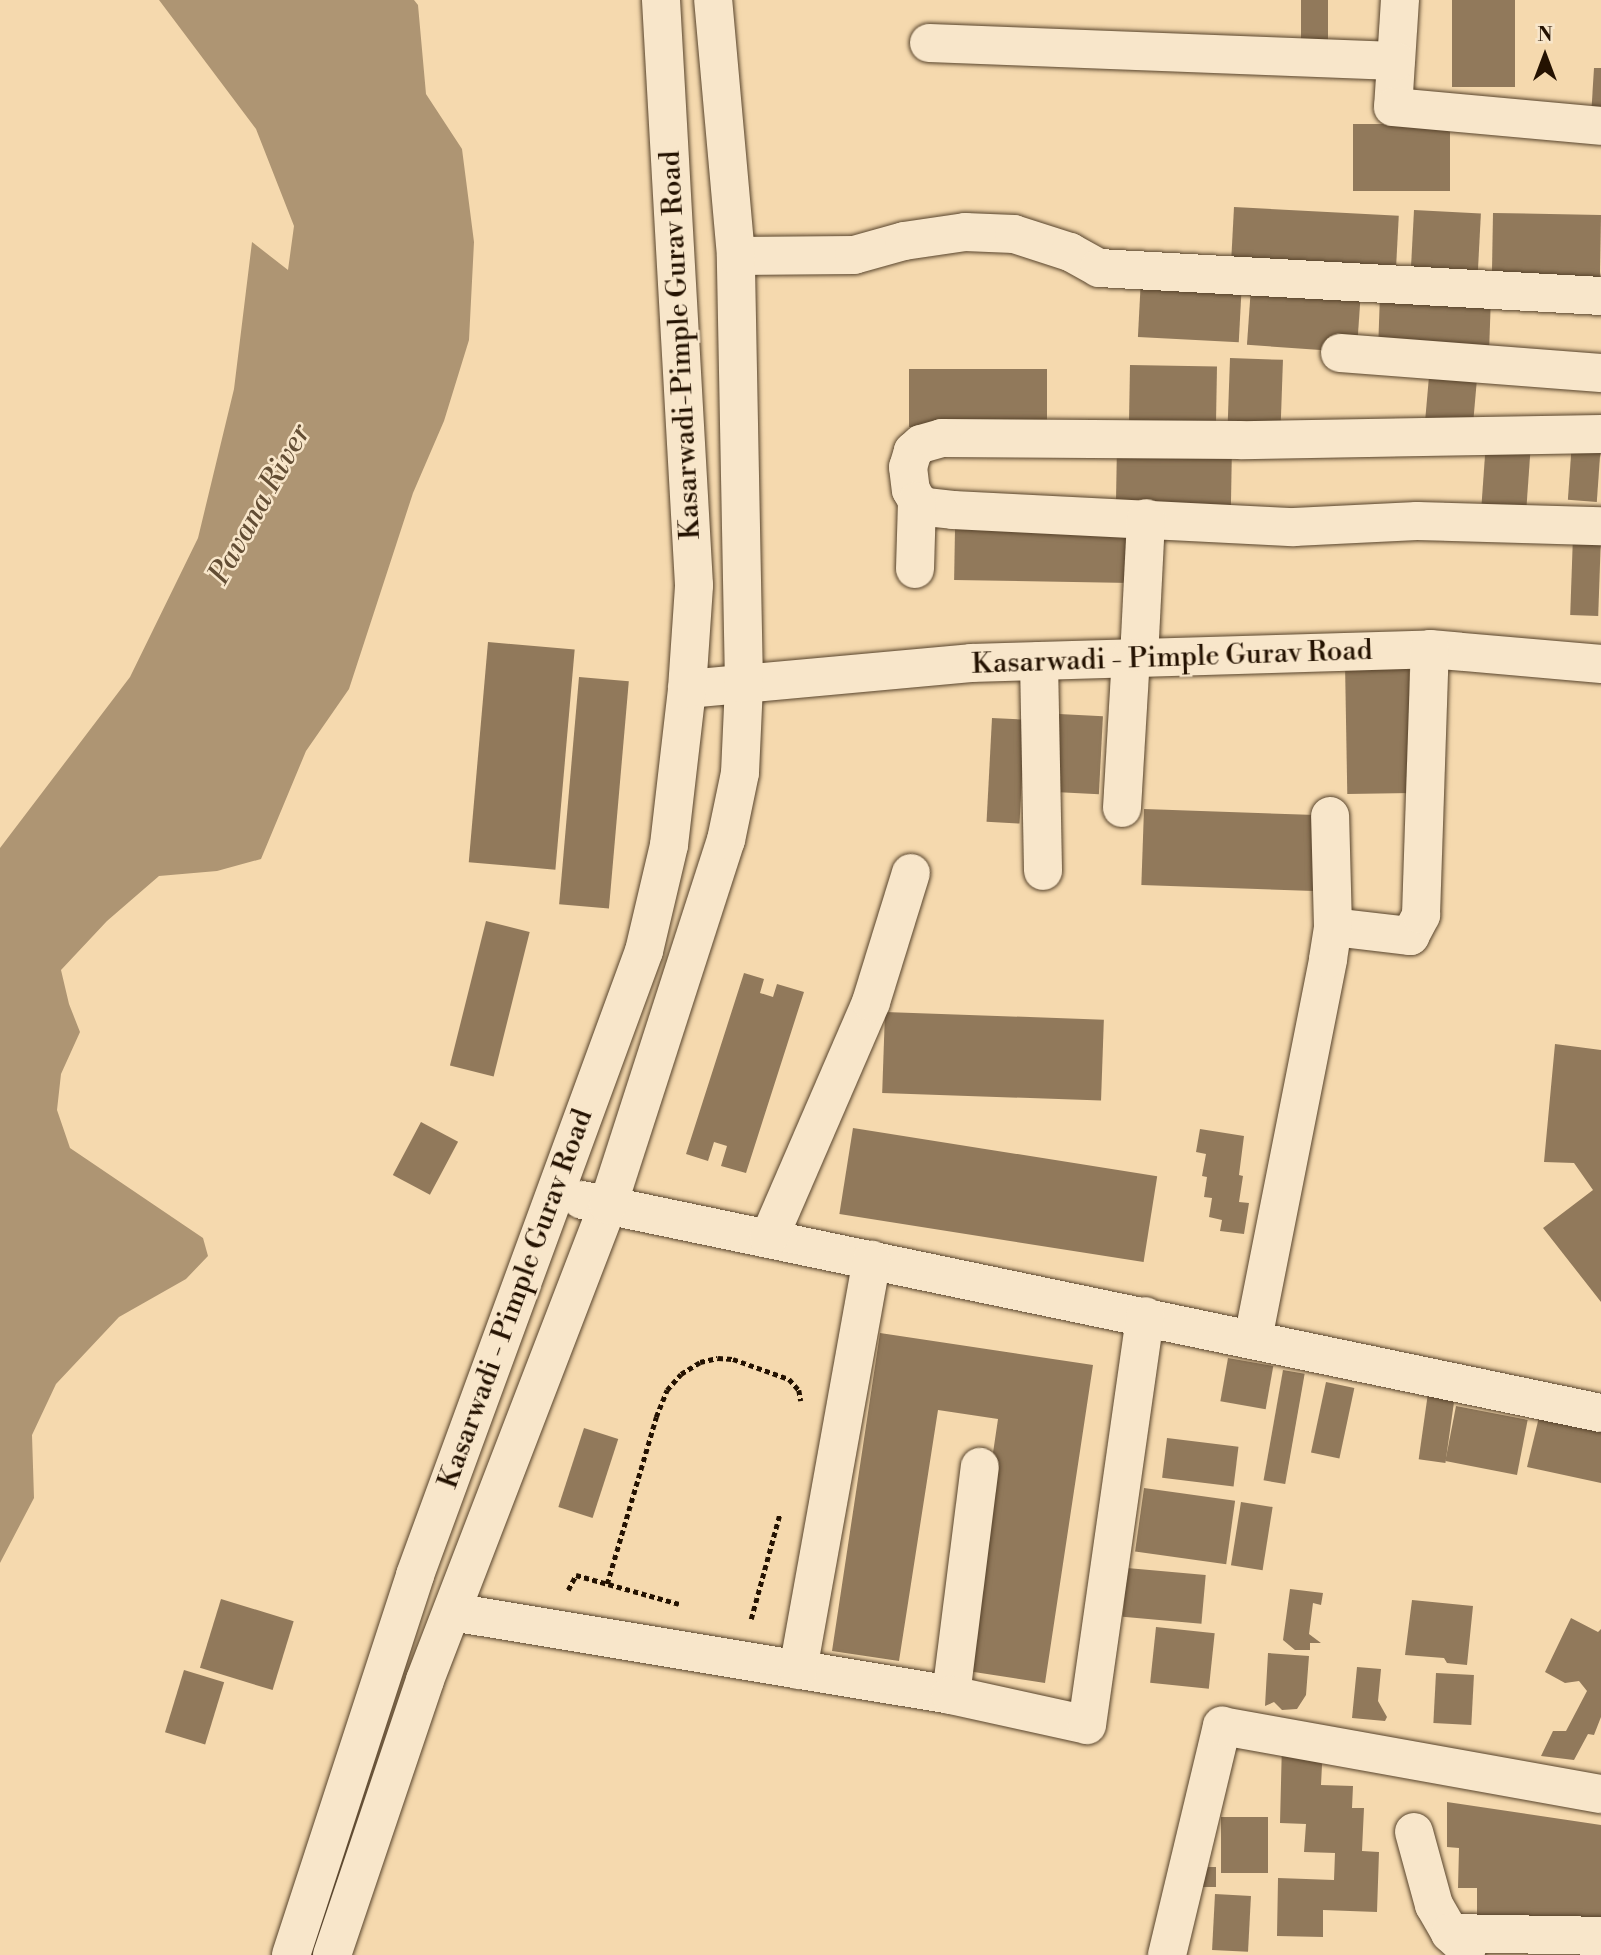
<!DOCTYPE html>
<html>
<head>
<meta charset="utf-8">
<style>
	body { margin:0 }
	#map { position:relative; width:1601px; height:1955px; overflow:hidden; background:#f5d9ae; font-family:"Libre Bodoni",serif }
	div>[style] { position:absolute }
	.water>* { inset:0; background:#ae9573 }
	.building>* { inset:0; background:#91795b; transform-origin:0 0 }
	.path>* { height:4.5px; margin-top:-2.25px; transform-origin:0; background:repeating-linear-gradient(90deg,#241201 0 5px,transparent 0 8.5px) }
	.roads { filter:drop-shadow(0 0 2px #58442c) drop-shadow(0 0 2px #58442c) }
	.minor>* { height:38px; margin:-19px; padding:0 19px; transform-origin:19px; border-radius:19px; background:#f8e6ca }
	span { translate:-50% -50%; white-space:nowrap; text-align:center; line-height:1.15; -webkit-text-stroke:5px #f8e6ca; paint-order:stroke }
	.street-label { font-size:28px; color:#241201 }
	.water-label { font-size:30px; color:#624d34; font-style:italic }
	.north { position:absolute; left:1510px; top:21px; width:70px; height:70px; -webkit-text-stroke:5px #f8e6ca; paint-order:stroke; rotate:0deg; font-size:19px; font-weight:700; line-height:28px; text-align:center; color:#241201 }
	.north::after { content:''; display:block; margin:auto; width:24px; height:32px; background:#241201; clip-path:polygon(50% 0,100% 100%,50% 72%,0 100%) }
</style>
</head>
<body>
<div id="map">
	<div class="water">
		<div style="clip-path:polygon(159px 0,414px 0,418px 5px,426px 94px,462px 149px,474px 242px,469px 340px,444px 421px,413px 493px,349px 689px,306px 751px,261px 859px,217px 871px,159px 876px,107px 921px,61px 970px,69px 1004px,80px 1032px,61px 1074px,57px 1110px,70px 1148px,203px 1238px,208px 1256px,186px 1279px,119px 1317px,56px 1384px,32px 1435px,34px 1498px,0 1563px,0 848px,130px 677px,198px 538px,234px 389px,252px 242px,288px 270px,294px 226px,256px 129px)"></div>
	</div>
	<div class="building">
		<div style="left:1301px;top:0;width:27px;height:44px"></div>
		<div style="left:1452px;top:0;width:63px;height:87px"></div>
		<div style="clip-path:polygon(1594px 68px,1601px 68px,1601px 117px,1591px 117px)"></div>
		<div style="left:1353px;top:124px;width:97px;height:67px"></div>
		<div style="left:1234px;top:207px;width:165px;height:64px;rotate:3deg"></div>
		<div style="left:1414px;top:210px;width:67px;height:71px;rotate:3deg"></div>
		<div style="left:1493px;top:213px;width:108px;height:68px;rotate:1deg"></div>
		<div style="left:1141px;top:278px;width:101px;height:59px;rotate:3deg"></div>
		<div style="left:1251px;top:287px;width:110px;height:58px;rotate:4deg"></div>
		<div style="left:1380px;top:294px;width:111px;height:59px;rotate:2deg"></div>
		<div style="left:1230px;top:358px;width:53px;height:69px;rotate:2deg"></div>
		<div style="left:1130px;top:365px;width:87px;height:64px;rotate:1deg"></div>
		<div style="left:1430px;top:365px;width:48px;height:62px;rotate:5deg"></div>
		<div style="left:909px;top:369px;width:138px;height:58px"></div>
		<div style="left:1486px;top:441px;width:45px;height:63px;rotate:4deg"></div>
		<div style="left:1572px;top:441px;width:29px;height:59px;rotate:4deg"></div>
		<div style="left:1117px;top:444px;width:115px;height:61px;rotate:1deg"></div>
		<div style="left:955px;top:529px;width:177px;height:51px;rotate:1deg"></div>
		<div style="left:1573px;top:535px;width:28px;height:80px;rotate:2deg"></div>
		<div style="left:488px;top:642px;width:87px;height:221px;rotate:5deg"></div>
		<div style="left:1409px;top:662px;width:131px;height:64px;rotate:89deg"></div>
		<div style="left:579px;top:677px;width:50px;height:228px;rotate:5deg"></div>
		<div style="left:1059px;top:714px;width:44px;height:78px;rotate:3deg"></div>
		<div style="left:992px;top:718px;width:33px;height:104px;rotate:3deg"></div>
		<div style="left:1144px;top:809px;width:172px;height:76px;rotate:2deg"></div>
		<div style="left:486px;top:921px;width:45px;height:149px;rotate:14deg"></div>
		<div style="clip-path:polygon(744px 973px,764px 979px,760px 993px,773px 997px,777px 984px,804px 992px,746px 1173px,721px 1166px,727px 1146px,714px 1142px,708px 1161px,686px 1154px)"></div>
		<div style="left:885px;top:1012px;width:219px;height:81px;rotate:2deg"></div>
		<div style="clip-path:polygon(1555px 1044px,1601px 1050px,1601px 1302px,1543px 1228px,1593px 1190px,1574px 1163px,1544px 1162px)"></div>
		<div style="left:421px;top:1122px;width:42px;height:60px;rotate:28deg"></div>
		<div style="left:853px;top:1128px;width:308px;height:87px;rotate:9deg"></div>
		<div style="clip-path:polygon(1200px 1129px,1244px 1136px,1239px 1175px,1243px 1176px,1239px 1202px,1249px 1203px,1244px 1234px,1220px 1231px,1222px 1220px,1209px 1217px,1212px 1198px,1204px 1197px,1207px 1177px,1202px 1176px,1206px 1154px,1196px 1152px)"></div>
		<div style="clip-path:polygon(880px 1333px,1093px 1365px,1045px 1683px,961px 1670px,998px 1419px,938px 1410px,899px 1661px,832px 1651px)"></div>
		<div style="left:1228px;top:1358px;width:46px;height:44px;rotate:10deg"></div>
		<div style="left:1283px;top:1370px;width:22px;height:112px;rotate:10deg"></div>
		<div style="left:1326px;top:1382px;width:29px;height:72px;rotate:12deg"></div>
		<div style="left:1428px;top:1393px;width:27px;height:67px;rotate:8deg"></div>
		<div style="left:1456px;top:1406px;width:73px;height:56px;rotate:11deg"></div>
		<div style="clip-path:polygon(1540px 1413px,1601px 1427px,1601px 1483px,1527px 1467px)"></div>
		<div style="left:584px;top:1428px;width:36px;height:83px;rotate:18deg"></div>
		<div style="left:1167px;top:1438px;width:72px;height:40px;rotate:7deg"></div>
		<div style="left:1144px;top:1488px;width:92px;height:64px;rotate:8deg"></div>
		<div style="left:1241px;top:1502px;width:32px;height:64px;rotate:9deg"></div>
		<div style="left:1127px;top:1568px;width:79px;height:49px;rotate:5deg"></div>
		<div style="clip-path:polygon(1290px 1589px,1323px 1593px,1321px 1605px,1313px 1603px,1309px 1634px,1321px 1643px,1310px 1643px,1310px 1650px,1295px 1650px,1283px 1640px)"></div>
		<div style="left:221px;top:1599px;width:76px;height:72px;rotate:17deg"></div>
		<div style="clip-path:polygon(1412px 1600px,1473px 1606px,1467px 1665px,1447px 1663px,1444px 1658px,1405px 1655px)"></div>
		<div style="clip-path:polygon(1571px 1618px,1598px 1632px,1601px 1629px,1601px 1717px,1594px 1735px,1588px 1734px,1574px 1760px,1541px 1756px,1553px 1731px,1566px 1731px,1587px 1691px,1579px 1681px,1565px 1683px,1545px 1672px)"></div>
		<div style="left:1156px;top:1627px;width:59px;height:56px;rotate:6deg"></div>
		<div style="clip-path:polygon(1268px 1653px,1309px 1656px,1306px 1695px,1297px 1709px,1282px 1710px,1274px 1702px,1265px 1706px)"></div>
		<div style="clip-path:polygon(1357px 1667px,1381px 1669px,1378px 1701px,1387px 1717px,1385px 1721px,1352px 1718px)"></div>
		<div style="left:184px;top:1670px;width:42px;height:65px;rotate:17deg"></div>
		<div style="left:1436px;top:1673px;width:38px;height:50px;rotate:3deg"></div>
		<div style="clip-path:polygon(1282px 1743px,1323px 1745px,1321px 1785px,1353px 1786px,1352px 1808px,1364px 1808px,1362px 1851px,1379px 1852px,1377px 1912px,1323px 1910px,1323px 1937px,1277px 1936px,1278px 1878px,1334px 1880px,1335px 1853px,1304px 1852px,1306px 1824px,1280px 1823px)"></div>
		<div style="clip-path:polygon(1447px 1802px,1601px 1825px,1601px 1925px,1477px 1918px,1477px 1888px,1458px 1888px,1459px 1848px,1447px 1847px)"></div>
		<div style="left:1221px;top:1817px;width:47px;height:56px"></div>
		<div style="left:1199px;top:1867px;width:17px;height:20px"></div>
		<div style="left:1215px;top:1894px;width:36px;height:56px;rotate:3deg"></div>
	</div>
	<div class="path">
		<div style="left:607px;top:1584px;width:174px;rotate:-73.6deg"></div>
		<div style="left:656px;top:1417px;width:29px;rotate:-68deg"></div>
		<div style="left:667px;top:1390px;width:21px;rotate:-49deg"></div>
		<div style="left:681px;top:1374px;width:22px;rotate:-32deg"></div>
		<div style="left:700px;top:1362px;width:18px;rotate:-13deg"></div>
		<div style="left:718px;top:1358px;width:15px;rotate:4deg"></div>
		<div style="left:733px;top:1359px;width:59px;rotate:19.7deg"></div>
		<div style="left:789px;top:1379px;width:15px;rotate:48deg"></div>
		<div style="left:799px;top:1390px;width:11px;rotate:80deg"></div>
		<div style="left:568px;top:1590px;width:17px;rotate:-62deg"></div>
		<div style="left:576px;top:1575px;width:107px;rotate:15.7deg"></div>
		<div style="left:751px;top:1619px;width:110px;rotate:-74.7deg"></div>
	</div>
	<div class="roads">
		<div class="minor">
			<div style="left:1400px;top:0;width:107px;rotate:93.7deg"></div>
			<div style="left:1393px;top:107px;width:209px;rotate:5.2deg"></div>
			<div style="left:929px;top:43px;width:467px;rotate:2.2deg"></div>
			<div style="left:736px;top:256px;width:118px;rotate:-0.5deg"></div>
			<div style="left:854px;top:255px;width:52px;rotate:-15.6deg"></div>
			<div style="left:904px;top:241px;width:62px;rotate:-8.4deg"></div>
			<div style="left:965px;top:232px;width:49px;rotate:2.3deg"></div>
			<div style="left:1014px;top:234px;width:59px;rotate:17.8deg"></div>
			<div style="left:1070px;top:252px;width:33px;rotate:29deg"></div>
			<div style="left:1099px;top:268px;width:503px;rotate:3.19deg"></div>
			<div style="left:1340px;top:353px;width:262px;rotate:4.4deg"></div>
			<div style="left:1601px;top:434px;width:360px;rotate:179deg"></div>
			<div style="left:1241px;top:440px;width:299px;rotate:-179.6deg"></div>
			<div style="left:942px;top:438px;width:22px;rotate:164deg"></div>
			<div style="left:921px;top:444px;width:11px;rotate:139deg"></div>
			<div style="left:913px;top:451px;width:17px;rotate:107deg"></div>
			<div style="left:908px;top:467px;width:23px;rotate:83deg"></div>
			<div style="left:911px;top:490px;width:13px;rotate:61deg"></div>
			<div style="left:917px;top:501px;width:11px;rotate:34deg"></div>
			<div style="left:926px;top:507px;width:27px;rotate:6deg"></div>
			<div style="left:953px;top:510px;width:341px;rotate:2.9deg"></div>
			<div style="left:1294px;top:527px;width:123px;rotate:-2.8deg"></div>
			<div style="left:1417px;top:521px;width:184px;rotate:1.6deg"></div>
			<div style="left:915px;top:569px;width:68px;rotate:-88.3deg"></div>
			<div style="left:1139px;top:658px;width:140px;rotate:-87.1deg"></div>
			<div style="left:1039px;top:661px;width:210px;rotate:88.9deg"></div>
			<div style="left:687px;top:689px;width:285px;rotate:-5.2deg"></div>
			<div style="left:971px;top:663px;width:459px;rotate:-1.7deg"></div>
			<div style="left:1430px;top:649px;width:172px;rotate:5deg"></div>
			<div style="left:1122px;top:808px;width:150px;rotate:-86.6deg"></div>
			<div style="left:1333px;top:927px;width:78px;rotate:6.7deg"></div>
			<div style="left:1410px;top:936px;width:24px;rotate:-62deg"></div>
			<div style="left:1421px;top:915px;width:266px;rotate:-88.1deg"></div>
			<div style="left:582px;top:1200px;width:1041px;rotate:11.81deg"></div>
			<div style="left:769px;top:1238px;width:257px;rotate:-66.6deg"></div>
			<div style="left:871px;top:1002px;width:135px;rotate:-72.8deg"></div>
			<div style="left:1253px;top:1339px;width:387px;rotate:-78.8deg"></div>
			<div style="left:1328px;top:959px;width:32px;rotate:-81deg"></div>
			<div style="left:1333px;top:927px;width:111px;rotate:-91.5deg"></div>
			<div style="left:452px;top:1612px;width:506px;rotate:9.44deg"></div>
			<div style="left:951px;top:1695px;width:230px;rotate:-82.8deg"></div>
			<div style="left:798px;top:1670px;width:417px;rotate:-79.8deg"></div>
			<div style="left:951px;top:1695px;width:139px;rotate:12.4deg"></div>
			<div style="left:1087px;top:1725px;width:413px;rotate:-81.9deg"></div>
			<div style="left:1414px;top:1832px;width:76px;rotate:74.7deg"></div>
			<div style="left:1434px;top:1905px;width:32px;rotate:60deg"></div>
			<div style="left:1450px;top:1933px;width:23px;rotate:43deg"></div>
			<div style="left:1450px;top:1933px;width:151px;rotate:1.1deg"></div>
			<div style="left:291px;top:1955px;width:400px;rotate:-71.9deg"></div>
			<div style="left:415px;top:1575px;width:665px;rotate:-69.85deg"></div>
			<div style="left:644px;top:951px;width:109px;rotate:-76.7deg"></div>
			<div style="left:669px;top:845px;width:157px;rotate:-83.4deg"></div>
			<div style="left:687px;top:689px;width:104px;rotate:-86.1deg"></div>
			<div style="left:694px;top:585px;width:586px;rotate:-93.23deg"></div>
			<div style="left:332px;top:1955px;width:290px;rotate:-71.3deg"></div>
			<div style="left:425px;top:1680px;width:509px;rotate:-68.93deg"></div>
			<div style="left:608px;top:1205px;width:384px;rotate:-72.1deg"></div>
			<div style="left:726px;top:840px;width:68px;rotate:-78.2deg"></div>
			<div style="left:740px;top:773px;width:89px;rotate:-87.4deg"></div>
			<div style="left:744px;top:684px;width:428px;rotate:-91.1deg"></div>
			<div style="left:736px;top:256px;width:257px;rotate:-95.1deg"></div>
			<div style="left:1167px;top:1955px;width:236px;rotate:-76.5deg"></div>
			<div style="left:1222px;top:1726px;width:385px;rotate:10.2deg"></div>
		</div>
	</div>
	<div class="street-label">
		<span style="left:681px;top:345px;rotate:-93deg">Kasarwadi-Pimple Gurav Road</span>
		<span style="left:1172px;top:658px;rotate:-2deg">Kasarwadi - Pimple Gurav Road</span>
		<span style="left:516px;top:1299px;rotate:-70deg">Kasarwadi - Pimple Gurav Road</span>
	</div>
	<div class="water-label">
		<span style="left:260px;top:504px;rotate:-61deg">Pavana River</span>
	</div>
	<div class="north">N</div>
</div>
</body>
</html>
